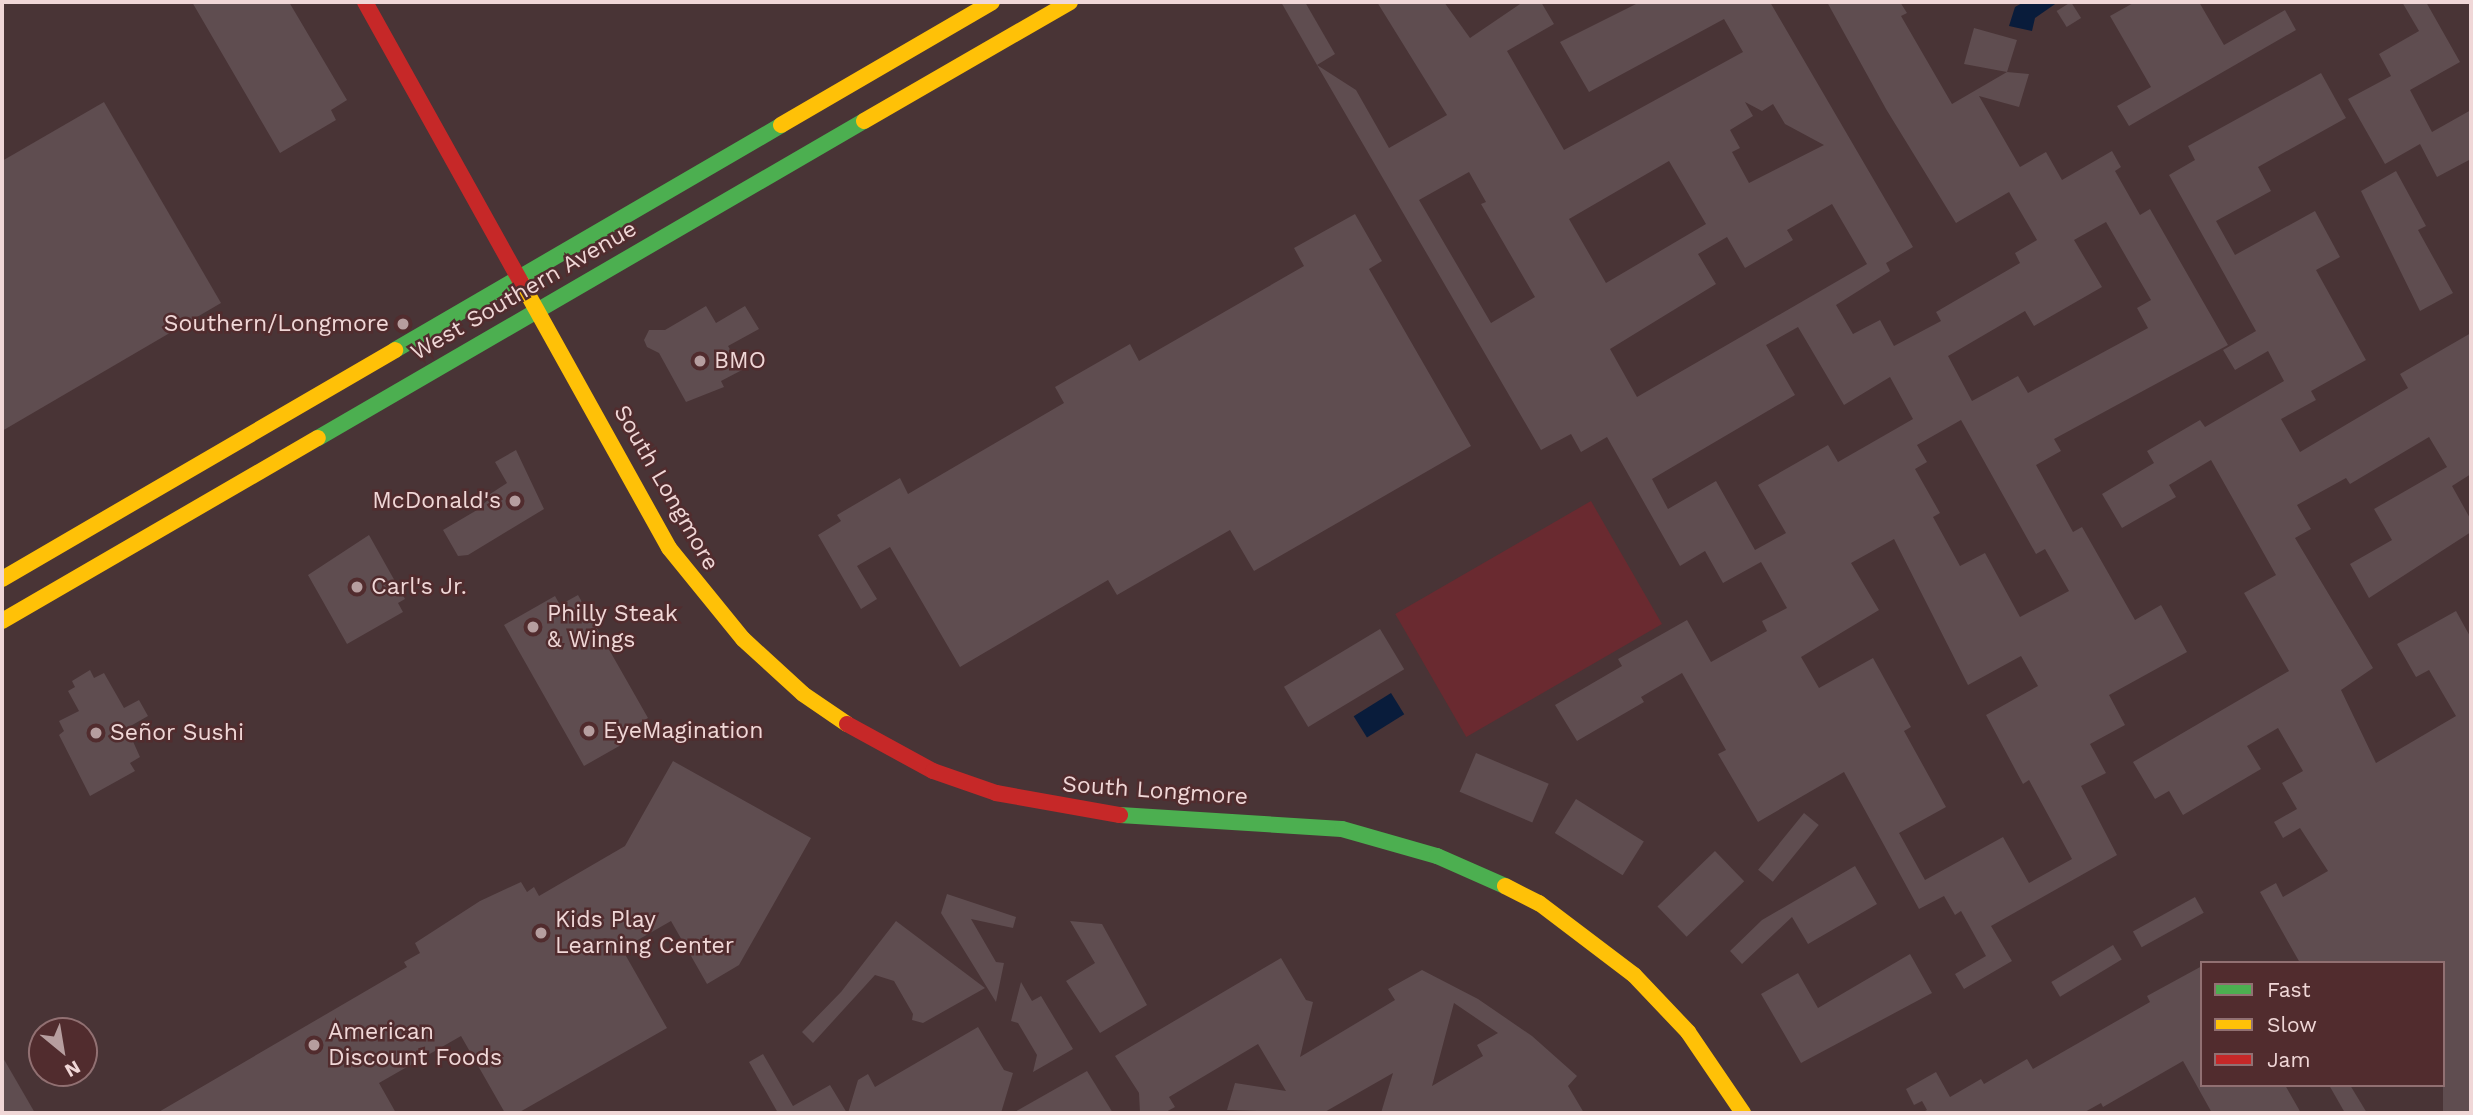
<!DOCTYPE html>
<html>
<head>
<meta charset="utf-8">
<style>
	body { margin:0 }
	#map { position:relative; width:2473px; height:1115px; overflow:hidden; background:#493436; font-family:"Work Sans",sans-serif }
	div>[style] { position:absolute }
	.green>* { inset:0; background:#6a2a30; transform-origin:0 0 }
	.water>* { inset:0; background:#091c3b; transform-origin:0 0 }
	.building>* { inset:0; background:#5f4d50; transform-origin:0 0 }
	.fast>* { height:16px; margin:-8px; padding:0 8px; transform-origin:8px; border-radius:8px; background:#4caf50 }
	.slow>* { height:16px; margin:-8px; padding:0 8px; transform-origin:8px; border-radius:8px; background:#ffc107 }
	.jam>* { height:16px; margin:-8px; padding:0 8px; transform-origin:8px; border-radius:8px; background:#c62828 }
	.dots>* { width:19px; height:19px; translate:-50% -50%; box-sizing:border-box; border:4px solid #512c2e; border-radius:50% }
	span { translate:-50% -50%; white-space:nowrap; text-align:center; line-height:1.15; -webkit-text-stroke:5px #512c2e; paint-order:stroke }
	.street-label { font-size:23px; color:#f0d7d7 }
	.poi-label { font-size:23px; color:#f0d7d7 }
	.right { translate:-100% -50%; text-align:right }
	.left { translate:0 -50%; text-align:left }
	.frame { position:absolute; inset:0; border:4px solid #f0d7d7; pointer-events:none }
	.legend { position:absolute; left:2200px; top:961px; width:245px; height:126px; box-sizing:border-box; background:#512c2e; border:2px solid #917072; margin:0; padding:9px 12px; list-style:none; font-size:21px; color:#f0d7d7 }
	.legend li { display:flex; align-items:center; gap:14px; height:35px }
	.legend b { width:35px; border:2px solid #917072 }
	.north { position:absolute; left:28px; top:1017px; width:70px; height:70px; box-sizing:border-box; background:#512c2e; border:2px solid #917072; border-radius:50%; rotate:150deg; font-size:19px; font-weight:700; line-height:28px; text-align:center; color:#f0d7d7 }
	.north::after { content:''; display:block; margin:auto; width:24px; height:32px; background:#b69e9f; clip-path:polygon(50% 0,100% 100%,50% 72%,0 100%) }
</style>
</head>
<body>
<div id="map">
	<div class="green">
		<div style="left:1591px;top:501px;width:142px;height:226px;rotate:60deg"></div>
	</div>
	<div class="water">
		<div style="clip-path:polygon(2024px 2px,2058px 2px,2035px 18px,2032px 31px,2009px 26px,2015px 7px)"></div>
		<div style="left:1391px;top:693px;width:25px;height:44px;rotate:58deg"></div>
	</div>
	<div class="building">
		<div style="clip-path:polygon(192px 2px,289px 2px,347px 100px,331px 110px,336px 120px,280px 153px)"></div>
		<div style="clip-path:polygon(1281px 2px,1305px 2px,1335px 54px,1317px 65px)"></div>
		<div style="clip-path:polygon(evenodd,1377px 2px,1444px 2px,1470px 38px,1523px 2px,1541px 2px,1554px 24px,1507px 51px,1564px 150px,1743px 52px,1724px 19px,1589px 92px,1560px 42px,1640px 2px,1770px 2px,1913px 247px,1886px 263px,1890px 271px,1836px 305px,1853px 334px,1880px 320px,1894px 346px,1941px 321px,1936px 312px,2020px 263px,2015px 253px,2037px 240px,2009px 192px,1956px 223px,1886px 109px,1827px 2px,1900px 2px,1907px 13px,1901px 16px,1952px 104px,2007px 72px,1964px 64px,1974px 28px,2017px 40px,2007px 72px,2029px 74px,2019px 107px,1979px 96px,2020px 167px,2046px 152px,2062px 180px,2112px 151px,2121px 167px,2115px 171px,2140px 215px,2150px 209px,2228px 345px,2054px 439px,2061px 451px,2036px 465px,2073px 532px,2082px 527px,2135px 620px,2161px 605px,2187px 652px,2109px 695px,2125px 725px,2090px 744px,2106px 773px,2081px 786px,2117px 855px,1991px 926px,2012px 961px,1964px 989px,1955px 974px,1986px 956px,1961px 911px,1955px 915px,1944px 896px,1919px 909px,1844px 772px,1758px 822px,1718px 754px,1726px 750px,1682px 673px,1641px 697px,1644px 702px,1577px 741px,1555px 705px,1622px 666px,1618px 659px,1687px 620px,1711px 662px,1767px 631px,1762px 621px,1787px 608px,1761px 562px,1723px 583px,1705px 551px,1680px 566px,1607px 437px,1581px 452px,1571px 434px,1541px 450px,1317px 65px,1356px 90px,1389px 148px,1447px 115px,1377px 2px,1745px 102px,1762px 111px,1773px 104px,1785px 124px,1824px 145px,1749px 183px,1732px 152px,1740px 148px,1730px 130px,1753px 116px,1745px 102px,1377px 2px,1669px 161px,1706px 224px,1606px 283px,1569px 219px,1669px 161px,1377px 2px,1469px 172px,1486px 202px,1481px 204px,1535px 297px,1491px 323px,1419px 200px,1469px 172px,1377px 2px,1832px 204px,1867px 264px,1637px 397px,1610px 349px,1716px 284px,1698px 254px,1727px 237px,1745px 268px,1793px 240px,1787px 230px,1832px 204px,1377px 2px,2106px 222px,2151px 300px,2137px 308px,2148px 328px,2028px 393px,2018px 376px,1972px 401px,1948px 356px,2025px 311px,2034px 326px,2102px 287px,2074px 240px,2106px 222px,1377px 2px,1798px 327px,1844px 405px,1890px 377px,1913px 419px,1838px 462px,1828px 445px,1758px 485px,1786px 533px,1755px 550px,1716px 481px,1668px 509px,1652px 479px,1795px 395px,1766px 345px,1798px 327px,1377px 2px,1961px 420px,2036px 554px,2045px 549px,2069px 591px,2020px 617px,1985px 553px,1960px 566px,1933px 517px,1940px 513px,1915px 469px,1927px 462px,1917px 445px,1961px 420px,1377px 2px,1894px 539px,1968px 685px,2021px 656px,2038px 686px,1986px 715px,2023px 784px,2029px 780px,2072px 859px,2029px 883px,2003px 837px,1925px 880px,1899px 833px,1946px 807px,1904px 731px,1911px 727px,1873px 658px,1819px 688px,1801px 657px,1879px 610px,1851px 563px,1894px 539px)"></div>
		<div style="left:2071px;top:2px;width:19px;height:17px;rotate:58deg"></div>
		<div style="clip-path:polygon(2135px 2px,2199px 2px,2224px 45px,2285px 10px,2296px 30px,2129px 126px,2117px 106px,2151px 87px,2110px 16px)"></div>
		<div style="clip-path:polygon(2402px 2px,2426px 2px,2460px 62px,2410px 90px,2432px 132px,2471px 110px,2471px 159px,2437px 177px,2420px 144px,2385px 164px,2348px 99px,2391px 76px,2379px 54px,2419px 31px)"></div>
		<div style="clip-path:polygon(2321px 73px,2346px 118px,2258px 167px,2271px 191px,2216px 221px,2235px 255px,2315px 211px,2340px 257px,2316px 270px,2366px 360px,2311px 391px,2316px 400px,2281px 419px,2300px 452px,2408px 388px,2400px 374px,2471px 333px,2471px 474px,2452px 486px,2471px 520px,2471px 532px,2369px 598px,2350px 564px,2392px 540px,2374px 509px,2447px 467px,2429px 437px,2350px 484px,2346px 478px,2297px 505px,2311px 529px,2295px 538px,2373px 668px,2341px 690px,2376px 763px,2456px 716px,2429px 670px,2416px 677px,2397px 644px,2456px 611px,2471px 638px,2471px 1113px,2443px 1113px,2443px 963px,2300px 963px,2260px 892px,2276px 883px,2283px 897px,2328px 871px,2300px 828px,2283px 838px,2274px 822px,2297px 809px,2282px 783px,2303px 771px,2278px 728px,2247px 746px,2261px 769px,2183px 815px,2169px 791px,2155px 799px,2133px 762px,2289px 671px,2244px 593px,2276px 575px,2211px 460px,2169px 485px,2176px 497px,2122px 528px,2102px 494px,2154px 463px,2147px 451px,2200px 420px,2205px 427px,2284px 381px,2268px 351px,2235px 370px,2223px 350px,2256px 331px,2169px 175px,2195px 160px,2188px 146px)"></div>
		<div style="clip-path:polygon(104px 102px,221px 303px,2px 431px,2px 161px)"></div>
		<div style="clip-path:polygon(2396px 171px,2426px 226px,2418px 230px,2453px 293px,2420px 311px,2361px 191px)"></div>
		<div style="clip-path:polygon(1355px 214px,1382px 261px,1369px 269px,1471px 446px,1254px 571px,1230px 530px,1117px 595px,1108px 580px,960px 667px,890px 547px,857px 566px,877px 599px,861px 609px,818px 535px,841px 521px,837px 515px,900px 478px,908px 494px,1064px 403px,1055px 387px,1130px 344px,1139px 361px,1304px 266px,1294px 248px)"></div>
		<div style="clip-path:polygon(706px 306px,716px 323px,745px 306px,759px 329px,728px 346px,742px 370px,721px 381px,724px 387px,686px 402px,659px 353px,647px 347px,644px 340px,649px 330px,665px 330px)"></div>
		<div style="clip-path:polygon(516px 450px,544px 509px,468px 555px,458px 556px,443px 530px,477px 510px,489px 499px,487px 496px,507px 483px,495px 462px)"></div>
		<div style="clip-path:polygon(369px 535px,405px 599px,398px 603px,403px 612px,347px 644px,308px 575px)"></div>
		<div style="clip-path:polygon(578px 595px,648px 718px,616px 736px,621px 745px,584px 766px,504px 625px,555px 596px,560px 605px)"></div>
		<div style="left:1380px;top:629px;width:47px;height:112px;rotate:59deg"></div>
		<div style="clip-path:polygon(90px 670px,94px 678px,104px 673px,124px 708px,139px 700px,148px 716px,127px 728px,140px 757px,130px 763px,135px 771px,90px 796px,59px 735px,64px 731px,59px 721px,79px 711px,68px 691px,75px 687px,72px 681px)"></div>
		<div style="left:1476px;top:753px;width:79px;height:42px;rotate:23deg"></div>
		<div style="clip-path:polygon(673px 761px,811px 838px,739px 965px,707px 984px,671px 921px,622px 949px,667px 1028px,518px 1113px,505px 1113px,461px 1036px,379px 1083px,396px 1113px,157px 1113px,407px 967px,404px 962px,420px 953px,415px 943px,480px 901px,521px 882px,527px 892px,534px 887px,539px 896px,625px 846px)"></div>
		<div style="left:1576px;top:799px;width:80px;height:40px;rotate:32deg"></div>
		<div style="left:1804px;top:813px;width:19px;height:73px;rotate:39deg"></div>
		<div style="left:1715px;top:851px;width:42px;height:80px;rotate:46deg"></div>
		<div style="clip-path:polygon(1855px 866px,1877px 904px,1808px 944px,1792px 917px,1742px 964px,1730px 951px,1762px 920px)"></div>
		<div style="clip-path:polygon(947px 894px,1016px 917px,1013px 928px,971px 919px,996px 962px,1004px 963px,996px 1002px,941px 913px)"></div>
		<div style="left:2195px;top:897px;width:18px;height:71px;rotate:61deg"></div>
		<div style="clip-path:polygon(896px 921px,985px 988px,923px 1023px,912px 1020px,913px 1014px,894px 981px,875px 975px,813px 1043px,802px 1032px,841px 992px)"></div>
		<div style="clip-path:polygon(1070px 921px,1102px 924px,1147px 1005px,1100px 1033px,1066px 981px,1095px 963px)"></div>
		<div style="left:2113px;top:945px;width:17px;height:72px;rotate:59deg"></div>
		<div style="clip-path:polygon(1910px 954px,1932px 993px,1801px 1063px,1761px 994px,1798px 973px,1818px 1008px)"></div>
		<div style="clip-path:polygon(evenodd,1281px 958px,1306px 1000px,1313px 1002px,1300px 1057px,1395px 1000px,1388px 989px,1422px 970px,1478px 999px,1532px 1036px,1577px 1076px,1568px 1086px,1584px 1113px,1381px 1113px,1393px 1073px,1323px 1113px,1227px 1110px,1235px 1083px,1286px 1091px,1258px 1044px,1169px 1097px,1175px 1107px,1164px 1113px,1140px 1113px,1139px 1093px,1115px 1056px,1281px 958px,1454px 1003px,1498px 1033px,1477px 1045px,1483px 1056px,1432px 1086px,1454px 1003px)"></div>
		<div style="clip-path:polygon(2202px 966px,2202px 1085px,2285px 1085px,2301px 1113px,2212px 1113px,2183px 1061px,2103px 1107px,2101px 1103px,2083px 1113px,1921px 1113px,1927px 1110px,1922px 1101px,1914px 1105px,1906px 1089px,1936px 1072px,1950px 1097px,1981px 1079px,1984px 1084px,2027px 1059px,2033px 1069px,2150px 1002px,2147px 996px)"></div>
		<div style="clip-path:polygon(1021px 982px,1032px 1001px,1041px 996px,1073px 1049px,1033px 1072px,1037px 1055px,1018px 1023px,1011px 1021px)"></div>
		<div style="clip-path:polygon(978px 1027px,1004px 1070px,1013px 1073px,1001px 1113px,848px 1113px,858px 1080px,868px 1074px,875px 1087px)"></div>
		<div style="clip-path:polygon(763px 1054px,793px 1106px,830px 1085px,847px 1113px,778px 1113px,749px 1062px)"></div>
		<div style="clip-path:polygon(2px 1056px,35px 1113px,2px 1113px)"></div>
		<div style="clip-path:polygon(1087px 1071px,1113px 1113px,1013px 1113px)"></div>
		<div style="clip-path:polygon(2329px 1085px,2350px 1085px,2367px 1113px,2345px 1113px)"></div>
	</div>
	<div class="fast">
		<div style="left:395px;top:350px;width:447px;rotate:-30.2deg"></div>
		<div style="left:318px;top:438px;width:631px;rotate:-30.14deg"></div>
		<div style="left:1120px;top:815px;width:222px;rotate:3.6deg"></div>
		<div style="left:1342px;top:829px;width:99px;rotate:15.9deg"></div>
		<div style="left:1437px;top:856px;width:74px;rotate:23.8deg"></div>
	</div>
	<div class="slow">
		<div style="left:864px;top:121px;width:238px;rotate:-30deg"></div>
		<div style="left:781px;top:125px;width:244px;rotate:-30.2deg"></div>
		<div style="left:521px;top:282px;width:304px;rotate:60.9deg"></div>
		<div style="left:669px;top:548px;width:117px;rotate:50.9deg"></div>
		<div style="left:743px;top:639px;width:81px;rotate:42.5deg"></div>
		<div style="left:803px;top:694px;width:53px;rotate:34.3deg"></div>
		<div style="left:2px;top:579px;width:455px;rotate:-30.2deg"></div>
		<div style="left:2px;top:621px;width:365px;rotate:-30.1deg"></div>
		<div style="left:1505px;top:886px;width:38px;rotate:27deg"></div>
		<div style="left:1539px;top:903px;width:119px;rotate:37.2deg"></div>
		<div style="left:1634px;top:975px;width:79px;rotate:46.5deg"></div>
		<div style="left:1688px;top:1032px;width:98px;rotate:55.8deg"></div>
	</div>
	<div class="jam">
		<div style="left:365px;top:2px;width:321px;rotate:60.9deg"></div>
		<div style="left:847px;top:724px;width:98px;rotate:28.7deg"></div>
		<div style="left:933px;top:771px;width:67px;rotate:19.2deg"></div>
		<div style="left:996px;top:793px;width:126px;rotate:10.1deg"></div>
	</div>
	<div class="dots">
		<div style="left:403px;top:324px;background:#b69e9f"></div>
		<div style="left:700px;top:361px;background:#b69e9f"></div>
		<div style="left:515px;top:501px;background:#b69e9f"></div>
		<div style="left:357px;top:587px;background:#b69e9f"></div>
		<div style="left:533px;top:627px;background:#b69e9f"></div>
		<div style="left:589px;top:731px;background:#b69e9f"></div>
		<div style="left:96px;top:733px;background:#b69e9f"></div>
		<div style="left:541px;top:933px;background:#b69e9f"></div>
		<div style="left:314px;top:1045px;background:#b69e9f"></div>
	</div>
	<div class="street-label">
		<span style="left:524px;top:291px;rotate:-30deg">West Southern Avenue</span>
		<span style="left:666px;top:488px;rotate:60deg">South Longmore</span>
		<span style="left:1155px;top:791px;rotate:4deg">South Longmore</span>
	</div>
	<div class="poi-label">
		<span class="right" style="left:389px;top:324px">Southern/Longmore</span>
		<span class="left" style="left:714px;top:361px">BMO</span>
		<span class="right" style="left:501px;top:501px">McDonald's</span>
		<span class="left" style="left:371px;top:587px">Carl's Jr.</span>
		<span class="left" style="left:547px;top:627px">Philly Steak<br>&amp; Wings</span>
		<span class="left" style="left:603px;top:731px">EyeMagination</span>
		<span class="left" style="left:110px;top:733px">Señor Sushi</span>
		<span class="left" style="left:555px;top:933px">Kids Play<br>Learning Center</span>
		<span class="left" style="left:328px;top:1045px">American<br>Discount Foods</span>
	</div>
	<div class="frame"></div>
	<ul class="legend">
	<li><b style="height:9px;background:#4caf50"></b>Fast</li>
	<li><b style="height:9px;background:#ffc107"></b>Slow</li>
	<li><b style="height:9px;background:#c62828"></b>Jam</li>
	</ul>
	<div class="north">N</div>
</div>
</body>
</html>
